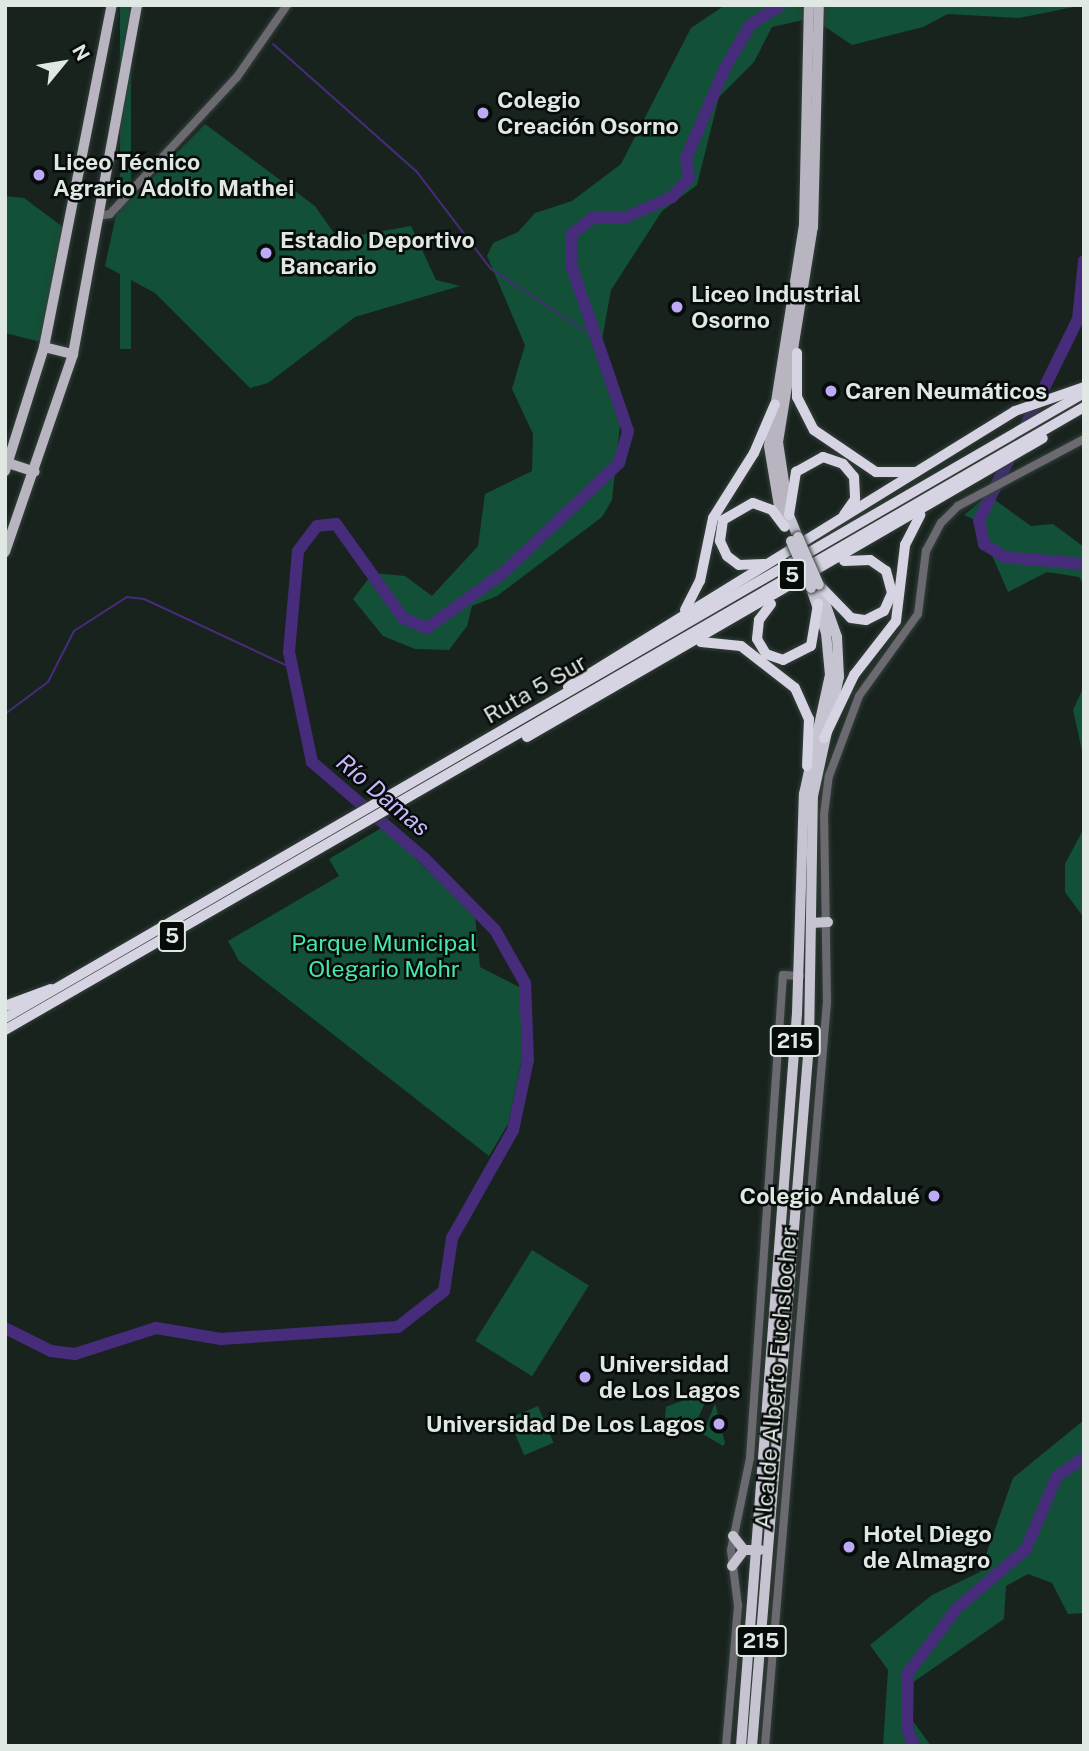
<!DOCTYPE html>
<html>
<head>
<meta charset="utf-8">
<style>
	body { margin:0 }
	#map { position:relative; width:1089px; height:1751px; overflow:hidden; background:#18231e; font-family:"Public Sans",sans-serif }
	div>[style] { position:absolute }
	.green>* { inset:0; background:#125038; transform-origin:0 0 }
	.stream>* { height:2px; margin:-1px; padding:0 1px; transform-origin:1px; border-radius:1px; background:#462c7a }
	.river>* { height:12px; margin:-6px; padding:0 6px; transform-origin:6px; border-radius:6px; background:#462c7a }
	.roads { filter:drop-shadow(0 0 2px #343f3a) drop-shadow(0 0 2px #343f3a) }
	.tertiary>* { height:8px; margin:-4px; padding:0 4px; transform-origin:4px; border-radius:4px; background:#6b6a70 }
	.primary>* { height:10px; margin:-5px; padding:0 5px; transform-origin:5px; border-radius:5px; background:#b8b5c1 }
	.trunk>* { height:10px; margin:-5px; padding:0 5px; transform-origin:5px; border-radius:5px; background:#c7c4d2 }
	.motorway>* { height:10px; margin:-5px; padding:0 5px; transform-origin:5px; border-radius:5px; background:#d6d3e2 }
	.bridges { filter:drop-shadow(0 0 2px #343f3a) drop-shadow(0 0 2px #343f3a) }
	.trunk-bridge>* { height:10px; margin:-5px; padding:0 5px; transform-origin:5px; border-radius:5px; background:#c7c4d2 }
	.dots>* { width:19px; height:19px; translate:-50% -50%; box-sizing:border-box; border:4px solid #070b09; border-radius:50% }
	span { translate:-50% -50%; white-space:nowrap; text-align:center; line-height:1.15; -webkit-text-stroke:5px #070b09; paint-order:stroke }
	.shield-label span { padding:2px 5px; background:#070b09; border:2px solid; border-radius:5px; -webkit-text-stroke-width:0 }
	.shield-label { font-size:21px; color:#e0e8e4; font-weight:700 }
	.poi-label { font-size:23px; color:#e0e8e4; font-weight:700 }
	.left { translate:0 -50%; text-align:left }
	.right { translate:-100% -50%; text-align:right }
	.street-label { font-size:23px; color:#e0e8e4 }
	.park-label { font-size:23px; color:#47e6a9 }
	.water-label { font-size:24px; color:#c7b8fb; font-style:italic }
	.frame { position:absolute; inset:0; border:7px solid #e0e8e4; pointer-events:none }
	.north { position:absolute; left:28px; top:28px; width:70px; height:70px; -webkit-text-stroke:5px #070b09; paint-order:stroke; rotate:60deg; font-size:19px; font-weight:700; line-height:28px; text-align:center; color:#e0e8e4 }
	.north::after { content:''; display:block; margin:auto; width:24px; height:32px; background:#e0e8e4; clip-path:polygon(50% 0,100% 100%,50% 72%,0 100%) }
</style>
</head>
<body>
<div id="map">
	<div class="green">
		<div style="left:120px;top:5px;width:11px;height:344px"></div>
		<div style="clip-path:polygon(725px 5px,1084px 5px,1019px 18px,948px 14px,923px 27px,852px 45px,812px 18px,772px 27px,754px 62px,719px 97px,697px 185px,662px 211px,611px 290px,599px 356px,621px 416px,612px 500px,602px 517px,497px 596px,472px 606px,467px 626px,449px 650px,415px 649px,383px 636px,353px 599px,373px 573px,405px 576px,432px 596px,478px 546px,485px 494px,532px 471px,533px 434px,512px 389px,525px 345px,487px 256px,493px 243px,518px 232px,535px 213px,572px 201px,621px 164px,691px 28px)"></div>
		<div style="clip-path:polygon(205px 124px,315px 206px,338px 239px,411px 226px,436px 280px,460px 286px,355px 317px,268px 383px,250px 388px,155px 293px,105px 266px,116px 215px)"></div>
		<div style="clip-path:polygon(5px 196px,24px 198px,63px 227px,41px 342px,5px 333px)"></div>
		<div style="clip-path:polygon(988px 495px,1031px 526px,1053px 524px,1084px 547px,1084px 586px,1079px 577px,1047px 572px,1008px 592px,977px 521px,964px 515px)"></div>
		<div style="clip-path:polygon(1084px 686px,1084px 760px,1073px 710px)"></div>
		<div style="clip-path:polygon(383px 827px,475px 916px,480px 967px,521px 988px,522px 1059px,508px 1124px,489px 1156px,239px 961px,228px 941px,339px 876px,329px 859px)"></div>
		<div style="clip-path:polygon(1084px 828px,1084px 918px,1065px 892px,1065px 864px)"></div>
		<div style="left:532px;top:1250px;width:67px;height:107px;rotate:32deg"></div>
		<div style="clip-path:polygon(711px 1389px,692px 1432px,665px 1417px,666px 1407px)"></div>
		<div style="clip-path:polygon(715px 1403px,725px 1443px,723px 1446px,703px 1434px)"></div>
		<div style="left:538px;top:1406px;width:40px;height:32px;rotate:67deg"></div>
		<div style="clip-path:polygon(1084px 1420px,1084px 1613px,1068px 1614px,1052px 1583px,1028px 1574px,1006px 1586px,1004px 1619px,912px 1683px,913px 1721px,931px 1746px,883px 1746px,888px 1670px,870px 1645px,932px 1595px,980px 1572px,1013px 1478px)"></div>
	</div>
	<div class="stream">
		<div style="left:273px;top:44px;width:193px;rotate:41.6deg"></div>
		<div style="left:417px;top:172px;width:122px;rotate:52.7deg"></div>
		<div style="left:491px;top:269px;width:122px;rotate:33.3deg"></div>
		<div style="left:5px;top:714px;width:54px;rotate:-36.7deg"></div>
		<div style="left:48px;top:682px;width:57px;rotate:-63deg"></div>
		<div style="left:74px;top:631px;width:63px;rotate:-32.7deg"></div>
		<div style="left:127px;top:597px;width:17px;rotate:7deg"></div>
		<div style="left:144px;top:599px;width:163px;rotate:25deg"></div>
	</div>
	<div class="river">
		<div style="left:1084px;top:261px;width:58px;rotate:95.9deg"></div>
		<div style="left:1078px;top:319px;width:224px;rotate:116.2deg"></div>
		<div style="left:979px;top:520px;width:25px;rotate:78deg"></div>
		<div style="left:984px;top:544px;width:25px;rotate:32deg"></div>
		<div style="left:1005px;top:557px;width:79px;rotate:5.1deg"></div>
		<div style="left:5px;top:1328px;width:51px;rotate:26.6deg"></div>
		<div style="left:51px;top:1351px;width:24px;rotate:7deg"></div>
		<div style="left:75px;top:1354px;width:85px;rotate:-17.8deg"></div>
		<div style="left:156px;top:1328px;width:66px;rotate:9.6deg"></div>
		<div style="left:221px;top:1339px;width:177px;rotate:-3.9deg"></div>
		<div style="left:398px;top:1327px;width:58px;rotate:-38deg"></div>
		<div style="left:444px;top:1291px;width:54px;rotate:-81.4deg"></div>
		<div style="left:452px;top:1238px;width:124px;rotate:-60.5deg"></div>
		<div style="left:513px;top:1130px;width:72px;rotate:-77.9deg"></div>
		<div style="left:528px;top:1060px;width:77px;rotate:-92.2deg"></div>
		<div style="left:525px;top:983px;width:61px;rotate:-119.5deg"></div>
		<div style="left:495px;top:930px;width:101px;rotate:-134.6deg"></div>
		<div style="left:424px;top:858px;width:148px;rotate:-139.4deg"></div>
		<div style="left:312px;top:762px;width:112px;rotate:-101.8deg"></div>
		<div style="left:289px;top:652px;width:101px;rotate:-84.9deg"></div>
		<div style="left:298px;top:551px;width:31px;rotate:-53deg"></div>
		<div style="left:317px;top:526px;width:19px;rotate:-6deg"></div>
		<div style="left:336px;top:524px;width:115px;rotate:54.5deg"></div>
		<div style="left:403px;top:618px;width:26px;rotate:23deg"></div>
		<div style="left:427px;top:628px;width:94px;rotate:-35.9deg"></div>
		<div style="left:503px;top:573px;width:160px;rotate:-43.5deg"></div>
		<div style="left:619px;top:463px;width:33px;rotate:-74deg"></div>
		<div style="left:628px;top:431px;width:173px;rotate:-108.9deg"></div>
		<div style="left:572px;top:267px;width:32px;rotate:-92deg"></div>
		<div style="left:571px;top:235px;width:28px;rotate:-39deg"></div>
		<div style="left:593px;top:217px;width:33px"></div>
		<div style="left:626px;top:217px;width:50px;rotate:-23.5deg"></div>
		<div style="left:672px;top:197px;width:25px;rotate:-48deg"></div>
		<div style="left:689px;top:178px;width:20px;rotate:-99deg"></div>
		<div style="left:686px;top:158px;width:98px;rotate:-66.6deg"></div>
		<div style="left:725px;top:68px;width:50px;rotate:-59.8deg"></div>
		<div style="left:750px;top:25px;width:37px;rotate:-33deg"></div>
		<div style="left:914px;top:1746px;width:18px;rotate:-112deg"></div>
		<div style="left:907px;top:1729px;width:56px;rotate:-89deg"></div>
		<div style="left:908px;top:1673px;width:81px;rotate:-53deg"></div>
		<div style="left:957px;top:1608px;width:91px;rotate:-40.5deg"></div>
		<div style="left:1026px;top:1549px;width:79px;rotate:-67deg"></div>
		<div style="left:1057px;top:1476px;width:32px;rotate:-34deg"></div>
	</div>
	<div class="roads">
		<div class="tertiary">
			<div style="left:98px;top:216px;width:12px;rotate:-9deg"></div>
			<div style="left:110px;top:214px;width:187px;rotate:-47.2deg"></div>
			<div style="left:237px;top:77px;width:88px;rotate:-55.2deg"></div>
			<div style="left:726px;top:1746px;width:141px;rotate:-85.1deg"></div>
			<div style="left:738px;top:1606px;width:56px;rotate:-97.1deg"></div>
			<div style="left:731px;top:1550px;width:94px;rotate:-78.3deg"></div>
			<div style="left:750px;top:1458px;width:484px;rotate:-86.1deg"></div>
			<div style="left:783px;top:975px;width:17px;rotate:3deg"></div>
			<div style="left:765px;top:1746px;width:747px;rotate:-85.24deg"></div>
			<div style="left:827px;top:1002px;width:187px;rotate:-90.9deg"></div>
			<div style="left:824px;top:815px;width:39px;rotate:-83deg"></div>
			<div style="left:829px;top:776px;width:85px;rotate:-69.4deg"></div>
			<div style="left:859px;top:696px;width:101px;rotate:-54.3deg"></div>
			<div style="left:918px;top:614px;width:64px;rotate:-82.8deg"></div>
			<div style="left:926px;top:551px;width:32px;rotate:-62deg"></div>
			<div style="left:941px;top:523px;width:24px;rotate:-45deg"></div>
			<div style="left:958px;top:506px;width:143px;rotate:-28deg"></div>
		</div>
		<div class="primary">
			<div style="left:44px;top:347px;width:30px;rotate:14deg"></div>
			<div style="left:8px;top:463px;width:28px;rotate:18deg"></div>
			<div style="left:5px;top:471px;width:130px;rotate:-72.5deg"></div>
			<div style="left:44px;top:347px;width:349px;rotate:-78.8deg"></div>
			<div style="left:789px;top:515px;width:74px;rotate:-98.6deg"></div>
			<div style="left:778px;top:442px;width:218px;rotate:-80.8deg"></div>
			<div style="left:813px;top:227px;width:222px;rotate:-88.5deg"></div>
			<div style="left:781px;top:518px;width:73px;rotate:-99.5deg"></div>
			<div style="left:769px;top:446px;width:225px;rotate:-81deg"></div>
			<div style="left:804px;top:224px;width:219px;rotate:-88.7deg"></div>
			<div style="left:5px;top:552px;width:209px;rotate:-71deg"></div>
			<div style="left:73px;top:354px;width:355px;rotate:-79.6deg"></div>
		</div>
		<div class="trunk">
			<div style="left:789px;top:515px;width:24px;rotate:68deg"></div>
			<div style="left:811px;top:923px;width:17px;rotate:-3deg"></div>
			<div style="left:733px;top:1536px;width:18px;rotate:52deg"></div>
			<div style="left:744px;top:1550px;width:16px"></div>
			<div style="left:732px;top:1566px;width:20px;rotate:-53deg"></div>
			<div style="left:741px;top:1746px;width:735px;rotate:-85.63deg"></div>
			<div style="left:797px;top:1013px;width:219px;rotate:-88.2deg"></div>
			<div style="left:804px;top:794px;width:122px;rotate:-77.7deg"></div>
			<div style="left:830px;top:675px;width:42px;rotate:-95.4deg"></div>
			<div style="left:826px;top:633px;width:47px;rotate:-108.4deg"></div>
			<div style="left:752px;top:1746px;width:705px;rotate:-85.36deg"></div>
			<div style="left:809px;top:1043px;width:247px;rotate:-89.1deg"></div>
			<div style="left:813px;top:796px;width:122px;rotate:-77.7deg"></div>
			<div style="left:839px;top:677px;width:40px;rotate:-92.9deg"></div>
			<div style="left:837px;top:637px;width:54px;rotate:-109.4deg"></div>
		</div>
		<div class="motorway">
			<div style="left:797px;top:353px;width:44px;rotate:90deg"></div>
			<div style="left:797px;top:397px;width:37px;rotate:63deg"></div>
			<div style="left:814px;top:430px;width:75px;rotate:34.1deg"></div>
			<div style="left:876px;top:472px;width:40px"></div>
			<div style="left:789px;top:515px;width:44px;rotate:-80.8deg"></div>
			<div style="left:796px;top:472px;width:31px;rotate:-29deg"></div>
			<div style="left:823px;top:457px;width:21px;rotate:19deg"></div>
			<div style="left:843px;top:464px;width:17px;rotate:50deg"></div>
			<div style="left:854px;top:477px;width:22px;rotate:87deg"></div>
			<div style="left:855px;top:499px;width:19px;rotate:125deg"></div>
			<div style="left:764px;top:564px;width:25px;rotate:178deg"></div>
			<div style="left:739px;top:565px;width:15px;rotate:-143deg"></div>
			<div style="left:727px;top:556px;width:17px;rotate:-115deg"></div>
			<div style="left:720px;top:541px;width:21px;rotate:-82deg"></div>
			<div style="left:723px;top:520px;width:34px;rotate:-30deg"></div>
			<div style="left:753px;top:503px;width:20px;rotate:20deg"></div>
			<div style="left:772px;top:510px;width:21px;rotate:53deg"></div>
			<div style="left:819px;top:585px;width:46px;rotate:45.9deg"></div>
			<div style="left:851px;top:618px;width:15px;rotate:8deg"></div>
			<div style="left:866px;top:620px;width:20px;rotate:-27deg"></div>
			<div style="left:884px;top:611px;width:20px;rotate:-66deg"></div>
			<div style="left:892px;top:593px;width:23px;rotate:-105deg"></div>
			<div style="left:886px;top:571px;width:19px;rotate:-145deg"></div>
			<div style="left:870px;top:560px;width:26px;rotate:178deg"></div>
			<div style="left:771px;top:604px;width:20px;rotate:127deg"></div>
			<div style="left:759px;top:620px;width:19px;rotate:96deg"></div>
			<div style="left:757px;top:639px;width:17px;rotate:59deg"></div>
			<div style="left:766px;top:654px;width:18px;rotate:19deg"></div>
			<div style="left:783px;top:660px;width:31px;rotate:-27deg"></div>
			<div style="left:811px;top:646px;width:43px;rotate:-80.5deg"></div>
			<div style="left:685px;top:610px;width:33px;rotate:-63deg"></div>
			<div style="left:700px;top:581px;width:64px;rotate:-78.3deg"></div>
			<div style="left:713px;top:518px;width:77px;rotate:-57.8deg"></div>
			<div style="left:754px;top:453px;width:53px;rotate:-66.8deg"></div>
			<div style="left:701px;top:642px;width:40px;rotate:5.7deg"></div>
			<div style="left:741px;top:646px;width:68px;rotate:37.9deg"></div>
			<div style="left:795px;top:688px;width:34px;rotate:66deg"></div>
			<div style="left:809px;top:719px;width:47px;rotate:92.4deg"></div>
			<div style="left:568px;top:687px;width:525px;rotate:-31.69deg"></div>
			<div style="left:1015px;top:411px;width:73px;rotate:-19.2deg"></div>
			<div style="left:527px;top:737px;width:596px;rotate:-30.09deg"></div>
			<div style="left:824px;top:738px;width:70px;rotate:-64.5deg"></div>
			<div style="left:854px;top:675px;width:68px;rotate:-52.1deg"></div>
			<div style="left:896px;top:621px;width:77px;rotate:-83.2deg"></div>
			<div style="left:905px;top:545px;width:34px;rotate:-63deg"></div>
			<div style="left:5px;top:1006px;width:49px;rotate:-20.3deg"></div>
			<div style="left:5px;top:1018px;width:1247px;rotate:-30.08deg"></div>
			<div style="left:5px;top:1030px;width:1246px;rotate:-30deg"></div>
		</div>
	</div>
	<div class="bridges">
		<div class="trunk-bridge">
			<div style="left:798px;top:537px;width:52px;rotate:66.4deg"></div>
			<div style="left:791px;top:541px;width:51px;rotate:66.9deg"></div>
		</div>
	</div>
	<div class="dots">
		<div style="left:483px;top:113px;background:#bcaaf5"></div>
		<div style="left:39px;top:175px;background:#bcaaf5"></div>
		<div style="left:266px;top:253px;background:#bcaaf5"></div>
		<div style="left:677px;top:307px;background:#bcaaf5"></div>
		<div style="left:831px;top:391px;background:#bcaaf5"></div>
		<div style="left:934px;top:1196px;background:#bcaaf5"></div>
		<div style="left:585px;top:1377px;background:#bcaaf5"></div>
		<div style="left:719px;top:1424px;background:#bcaaf5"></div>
		<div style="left:849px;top:1547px;background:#bcaaf5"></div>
	</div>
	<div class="shield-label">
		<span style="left:792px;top:575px">5</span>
		<span style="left:172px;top:936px">5</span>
		<span style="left:795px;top:1041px">215</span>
		<span style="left:761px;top:1641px">215</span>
	</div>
	<div class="poi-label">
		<span class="left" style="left:497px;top:113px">Colegio<br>Creación Osorno</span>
		<span class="left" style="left:53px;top:175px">Liceo Técnico<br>Agrario Adolfo Mathei</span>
		<span class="left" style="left:280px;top:253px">Estadio Deportivo<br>Bancario</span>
		<span class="left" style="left:691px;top:307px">Liceo Industrial<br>Osorno</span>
		<span class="left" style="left:845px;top:391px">Caren Neumáticos</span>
		<span class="right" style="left:920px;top:1196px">Colegio Andalué</span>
		<span class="left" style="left:599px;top:1377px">Universidad<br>de Los Lagos</span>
		<span class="right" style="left:705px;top:1424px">Universidad De Los Lagos</span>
		<span class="left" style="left:863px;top:1547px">Hotel Diego<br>de Almagro</span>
	</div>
	<div class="street-label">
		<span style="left:535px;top:689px;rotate:-30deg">Ruta 5 Sur</span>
		<span style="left:776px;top:1378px;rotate:-85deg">Alcalde Alberto Fuchslocher</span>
	</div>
	<div class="park-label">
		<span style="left:384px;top:956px">Parque Municipal<br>Olegario Mohr</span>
	</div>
	<div class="water-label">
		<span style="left:383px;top:795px;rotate:40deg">Río Damas</span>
	</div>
	<div class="frame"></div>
	<div class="north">N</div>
</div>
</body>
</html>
